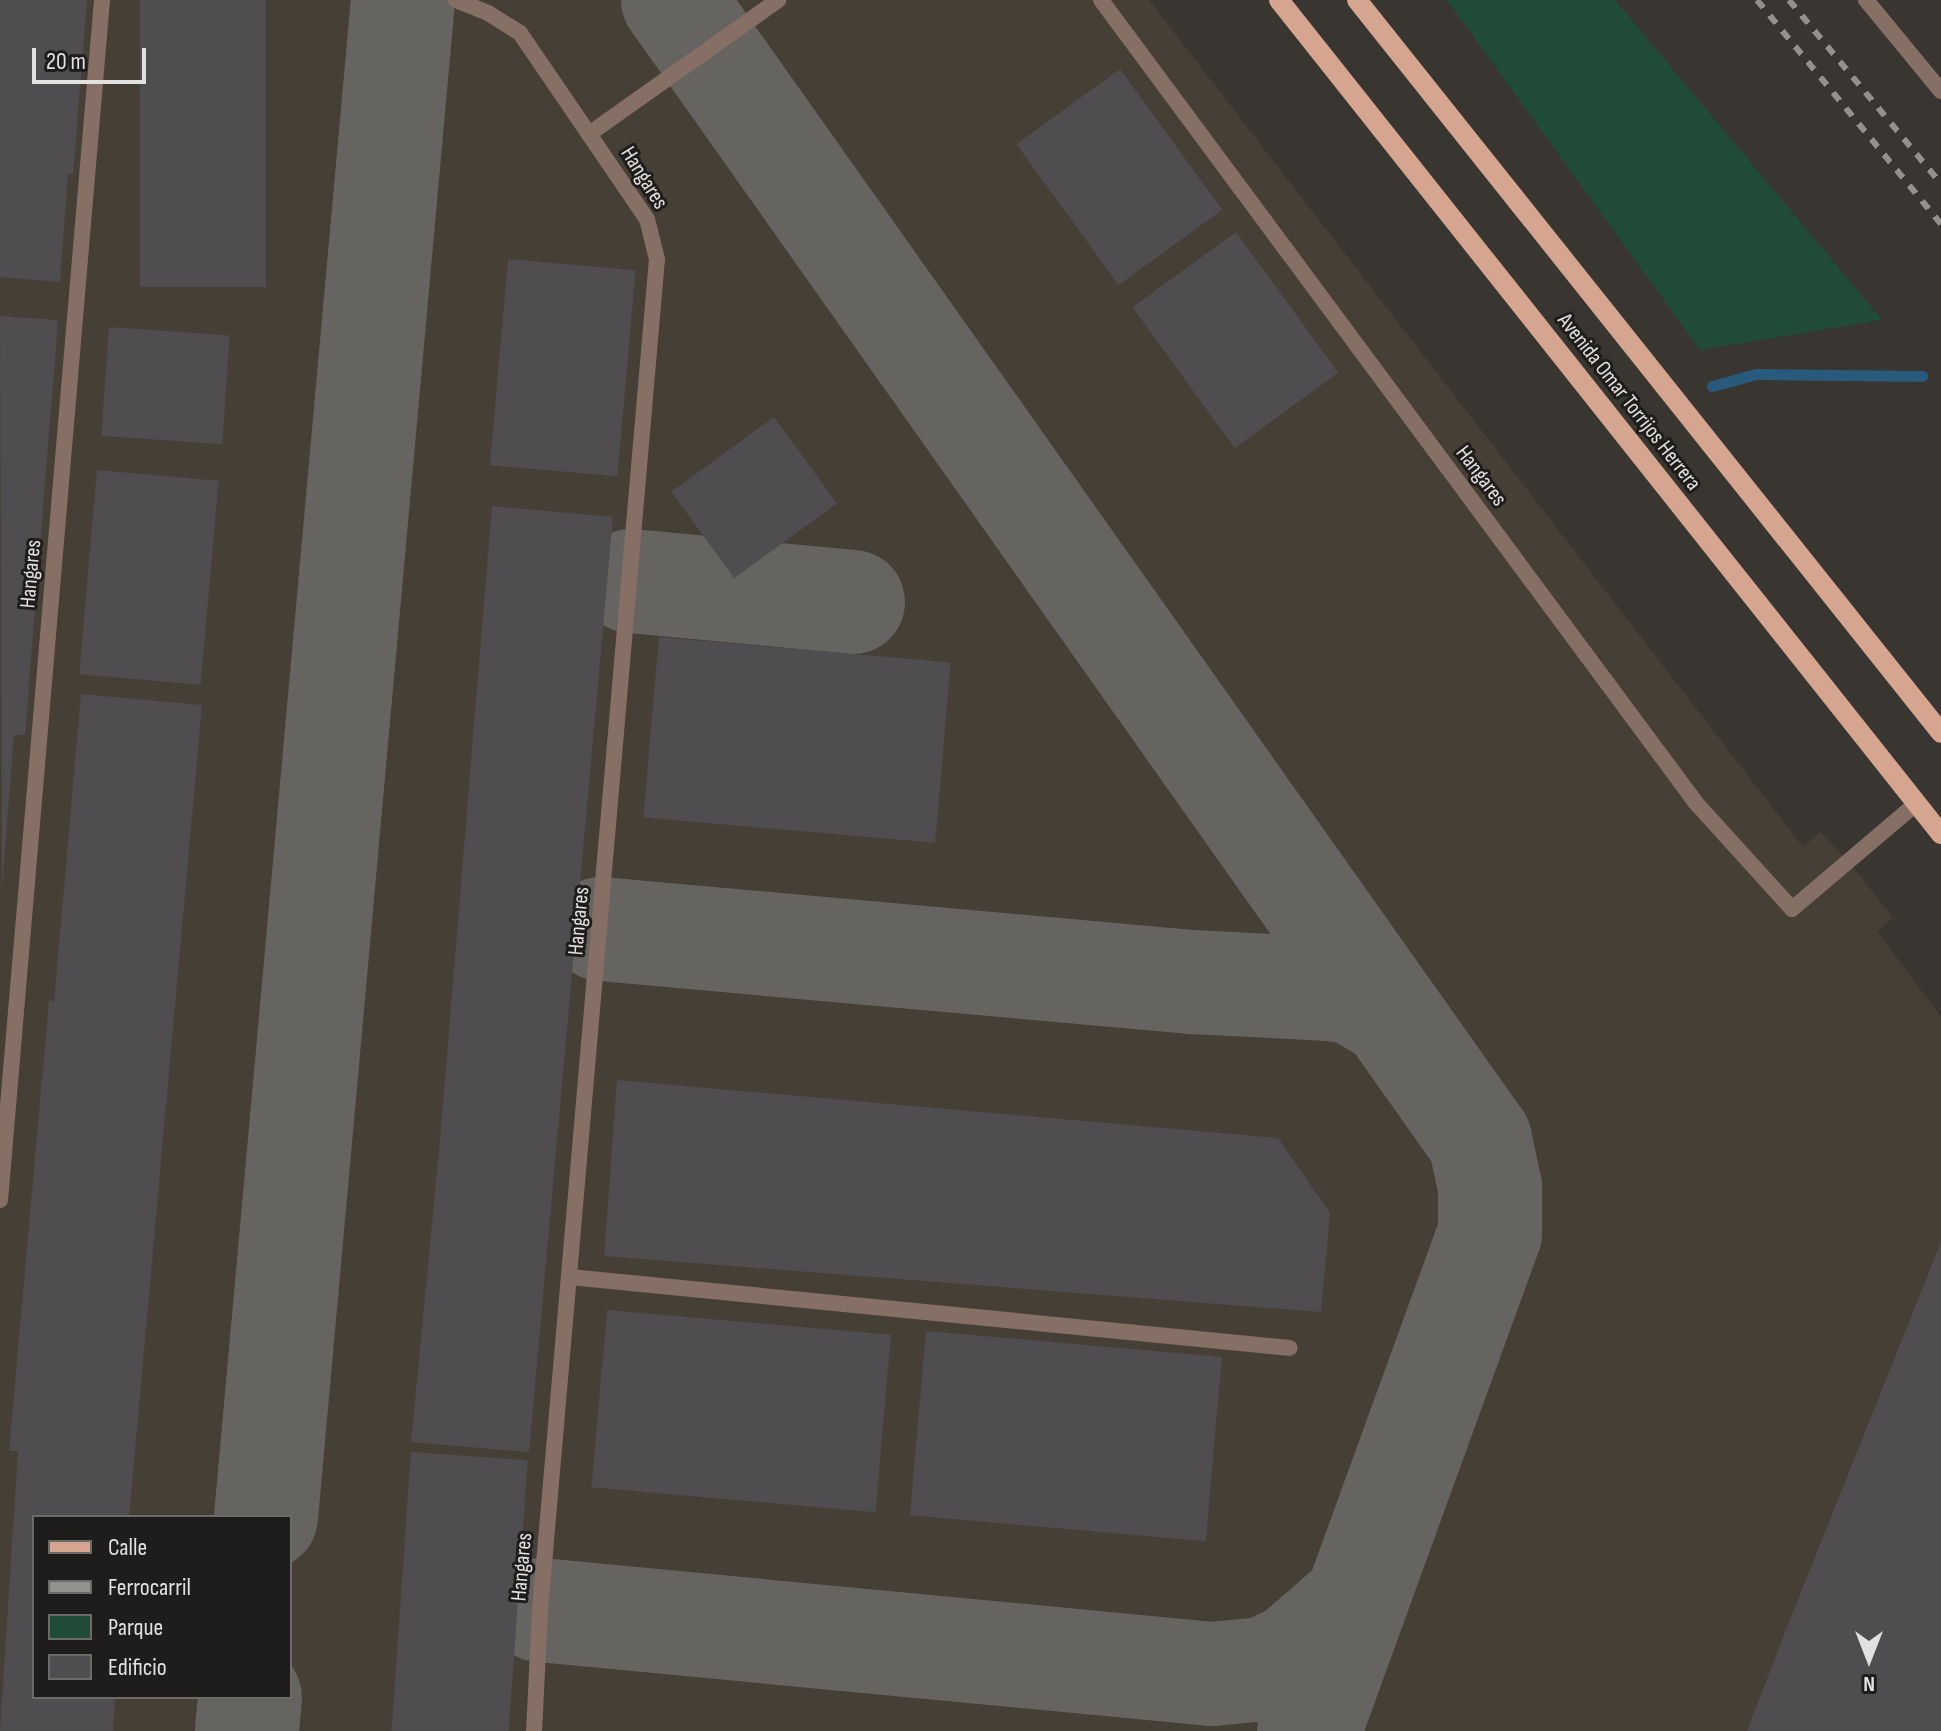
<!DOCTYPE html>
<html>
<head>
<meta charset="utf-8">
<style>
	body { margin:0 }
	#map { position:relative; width:1941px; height:1731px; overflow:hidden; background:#393632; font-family:"Sofia Sans Condensed",sans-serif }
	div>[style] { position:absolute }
	.built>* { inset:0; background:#463f36 }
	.green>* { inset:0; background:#204b39 }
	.stream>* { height:11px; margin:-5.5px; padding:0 5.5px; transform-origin:5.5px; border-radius:5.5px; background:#2a5a7b }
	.taxiway>* { height:104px; margin:-52px; padding:0 52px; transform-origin:52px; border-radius:52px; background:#666460 }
	.building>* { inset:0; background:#504d51; transform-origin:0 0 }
	.lane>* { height:16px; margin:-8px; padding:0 8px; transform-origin:8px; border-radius:8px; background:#866f64 }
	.primary>* { height:20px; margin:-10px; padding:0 10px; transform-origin:10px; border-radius:10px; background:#d5a58f }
	.rail>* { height:6px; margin-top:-3px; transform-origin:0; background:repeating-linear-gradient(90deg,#93918e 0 10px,transparent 0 20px) }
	span { translate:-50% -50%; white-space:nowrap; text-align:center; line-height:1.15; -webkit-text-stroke:6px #1f1d1c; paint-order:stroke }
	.street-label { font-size:22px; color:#e3e1df }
	.legend { position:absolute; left:32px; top:1515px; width:260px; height:184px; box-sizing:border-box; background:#1f1d1c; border:2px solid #6d6b6a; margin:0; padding:10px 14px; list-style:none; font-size:24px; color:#e3e1df }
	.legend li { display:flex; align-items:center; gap:16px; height:40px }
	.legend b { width:40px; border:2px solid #6d6b6a }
	.north { position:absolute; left:1829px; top:1619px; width:80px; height:80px; -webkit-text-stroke:6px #1f1d1c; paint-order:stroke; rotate:180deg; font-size:22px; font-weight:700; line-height:32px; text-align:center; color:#e3e1df }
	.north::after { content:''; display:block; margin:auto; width:28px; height:36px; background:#e3e1df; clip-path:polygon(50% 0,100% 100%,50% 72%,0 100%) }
	.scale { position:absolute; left:32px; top:48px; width:114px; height:36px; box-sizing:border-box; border:4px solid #e3e1df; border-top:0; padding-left:10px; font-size:24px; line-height:28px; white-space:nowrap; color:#e3e1df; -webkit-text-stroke:6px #1f1d1c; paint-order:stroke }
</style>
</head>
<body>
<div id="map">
	<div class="built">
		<div style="clip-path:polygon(evenodd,0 0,1149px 0,1803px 847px,1820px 832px,1849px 862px,1893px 918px,1877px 931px,1941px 1017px,1941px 1731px,0 1731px,0 0,34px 1517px,290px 1517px,290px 1697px,34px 1697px,34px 1517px)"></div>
	</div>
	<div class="green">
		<div style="clip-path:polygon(1447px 0,1615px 0,1882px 320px,1700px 350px)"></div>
	</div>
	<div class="stream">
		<div style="left:1712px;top:386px;width:46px;rotate:-15.3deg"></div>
		<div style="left:1756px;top:374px;width:166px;rotate:0.7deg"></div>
	</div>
	<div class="taxiway">
		<div style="left:673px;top:0;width:1397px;rotate:54.71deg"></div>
		<div style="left:1480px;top:1140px;width:48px;rotate:78deg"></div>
		<div style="left:1490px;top:1187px;width:46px;rotate:90deg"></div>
		<div style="left:1490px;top:1233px;width:530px;rotate:109.97deg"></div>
		<div style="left:631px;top:581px;width:223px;rotate:5.4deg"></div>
		<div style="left:601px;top:929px;width:593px;rotate:5.12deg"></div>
		<div style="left:1192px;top:982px;width:138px;rotate:2.9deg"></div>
		<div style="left:1330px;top:989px;width:25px;rotate:9deg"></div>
		<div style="left:1355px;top:993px;width:37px;rotate:31deg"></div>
		<div style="left:266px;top:1517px;width:1523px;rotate:-84.84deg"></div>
		<div style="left:540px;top:1610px;width:675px;rotate:5.44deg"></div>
		<div style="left:1212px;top:1674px;width:52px;rotate:-5.5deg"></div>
		<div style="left:1264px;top:1669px;width:33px;rotate:-25deg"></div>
		<div style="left:1294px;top:1655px;width:81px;rotate:-41deg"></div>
		<div style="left:247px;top:1731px;width:34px;rotate:-85deg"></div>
	</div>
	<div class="building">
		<div style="clip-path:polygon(0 0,87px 0,73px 175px,68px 173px,60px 282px,0 277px)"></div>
		<div style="left:140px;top:0;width:126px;height:287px"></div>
		<div style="left:1120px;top:69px;width:174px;height:128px;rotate:54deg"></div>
		<div style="left:1236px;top:232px;width:174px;height:128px;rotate:54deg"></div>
		<div style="left:508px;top:259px;width:128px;height:207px;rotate:5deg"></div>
		<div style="clip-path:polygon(0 316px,58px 320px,25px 735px,14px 735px,2px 887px)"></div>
		<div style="left:109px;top:327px;width:121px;height:109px;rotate:4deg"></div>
		<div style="left:774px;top:417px;width:107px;height:127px;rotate:54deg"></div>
		<div style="left:97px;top:470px;width:122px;height:205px;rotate:5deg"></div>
		<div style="clip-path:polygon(492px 506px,613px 517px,529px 1452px,411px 1442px,440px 1140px)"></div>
		<div style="left:659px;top:637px;width:293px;height:181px;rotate:5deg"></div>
		<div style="clip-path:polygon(81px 694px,202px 705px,129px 1517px,34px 1517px,34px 1697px,115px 1697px,113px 1731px,0 1731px,18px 1451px,9px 1451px,49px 1000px,54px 1002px)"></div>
		<div style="clip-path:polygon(617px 1080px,1278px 1138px,1330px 1213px,1321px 1312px,604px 1256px)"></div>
		<div style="clip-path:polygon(1941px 1242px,1941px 1731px,1747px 1731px,1789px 1622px)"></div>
		<div style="left:607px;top:1310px;width:285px;height:178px;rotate:5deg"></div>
		<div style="left:926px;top:1331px;width:297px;height:185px;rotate:5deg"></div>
		<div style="left:411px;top:1452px;width:117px;height:280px;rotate:4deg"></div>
	</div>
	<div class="lane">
		<div style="left:456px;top:0;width:35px;rotate:22deg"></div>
		<div style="left:488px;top:13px;width:38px;rotate:32deg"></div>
		<div style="left:520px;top:33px;width:225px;rotate:55.7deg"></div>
		<div style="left:647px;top:219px;width:41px;rotate:76deg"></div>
		<div style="left:657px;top:259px;width:1356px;rotate:94.95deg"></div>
		<div style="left:540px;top:1610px;width:121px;rotate:92.8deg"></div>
		<div style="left:1101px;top:0;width:999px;rotate:53.46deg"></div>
		<div style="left:1696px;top:803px;width:143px;rotate:47.8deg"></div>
		<div style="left:1792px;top:909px;width:164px;rotate:-40.3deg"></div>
		<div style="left:1866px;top:0;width:118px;rotate:50.5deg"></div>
		<div style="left:589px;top:134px;width:232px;rotate:-35.3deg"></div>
		<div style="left:0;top:1200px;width:1204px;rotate:-85.14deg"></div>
		<div style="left:570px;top:1277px;width:723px;rotate:5.63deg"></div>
	</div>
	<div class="primary">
		<div style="left:1279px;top:0;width:1065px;rotate:51.56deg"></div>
		<div style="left:1357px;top:0;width:937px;rotate:51.45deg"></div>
	</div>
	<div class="rail">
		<div style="left:1757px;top:0;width:290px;rotate:50.6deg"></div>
		<div style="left:1789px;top:0;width:239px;rotate:50.4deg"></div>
	</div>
	<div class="street-label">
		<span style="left:644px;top:178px;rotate:58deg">Hangares</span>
		<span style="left:1629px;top:402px;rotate:52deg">Avenida Omar Torrijos Herrera</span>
		<span style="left:1481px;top:476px;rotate:53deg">Hangares</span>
		<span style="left:31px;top:574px;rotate:-85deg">Hangares</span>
		<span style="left:579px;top:921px;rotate:-85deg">Hangares</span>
		<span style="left:522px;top:1567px;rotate:-85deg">Hangares</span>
	</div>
	<ul class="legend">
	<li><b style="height:10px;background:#d5a58f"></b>Calle</li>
	<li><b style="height:10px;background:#93918e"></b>Ferrocarril</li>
	<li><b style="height:22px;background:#204b39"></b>Parque</li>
	<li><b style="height:22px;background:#504d51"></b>Edificio</li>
	</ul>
	<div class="north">N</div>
	<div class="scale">20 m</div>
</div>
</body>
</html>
